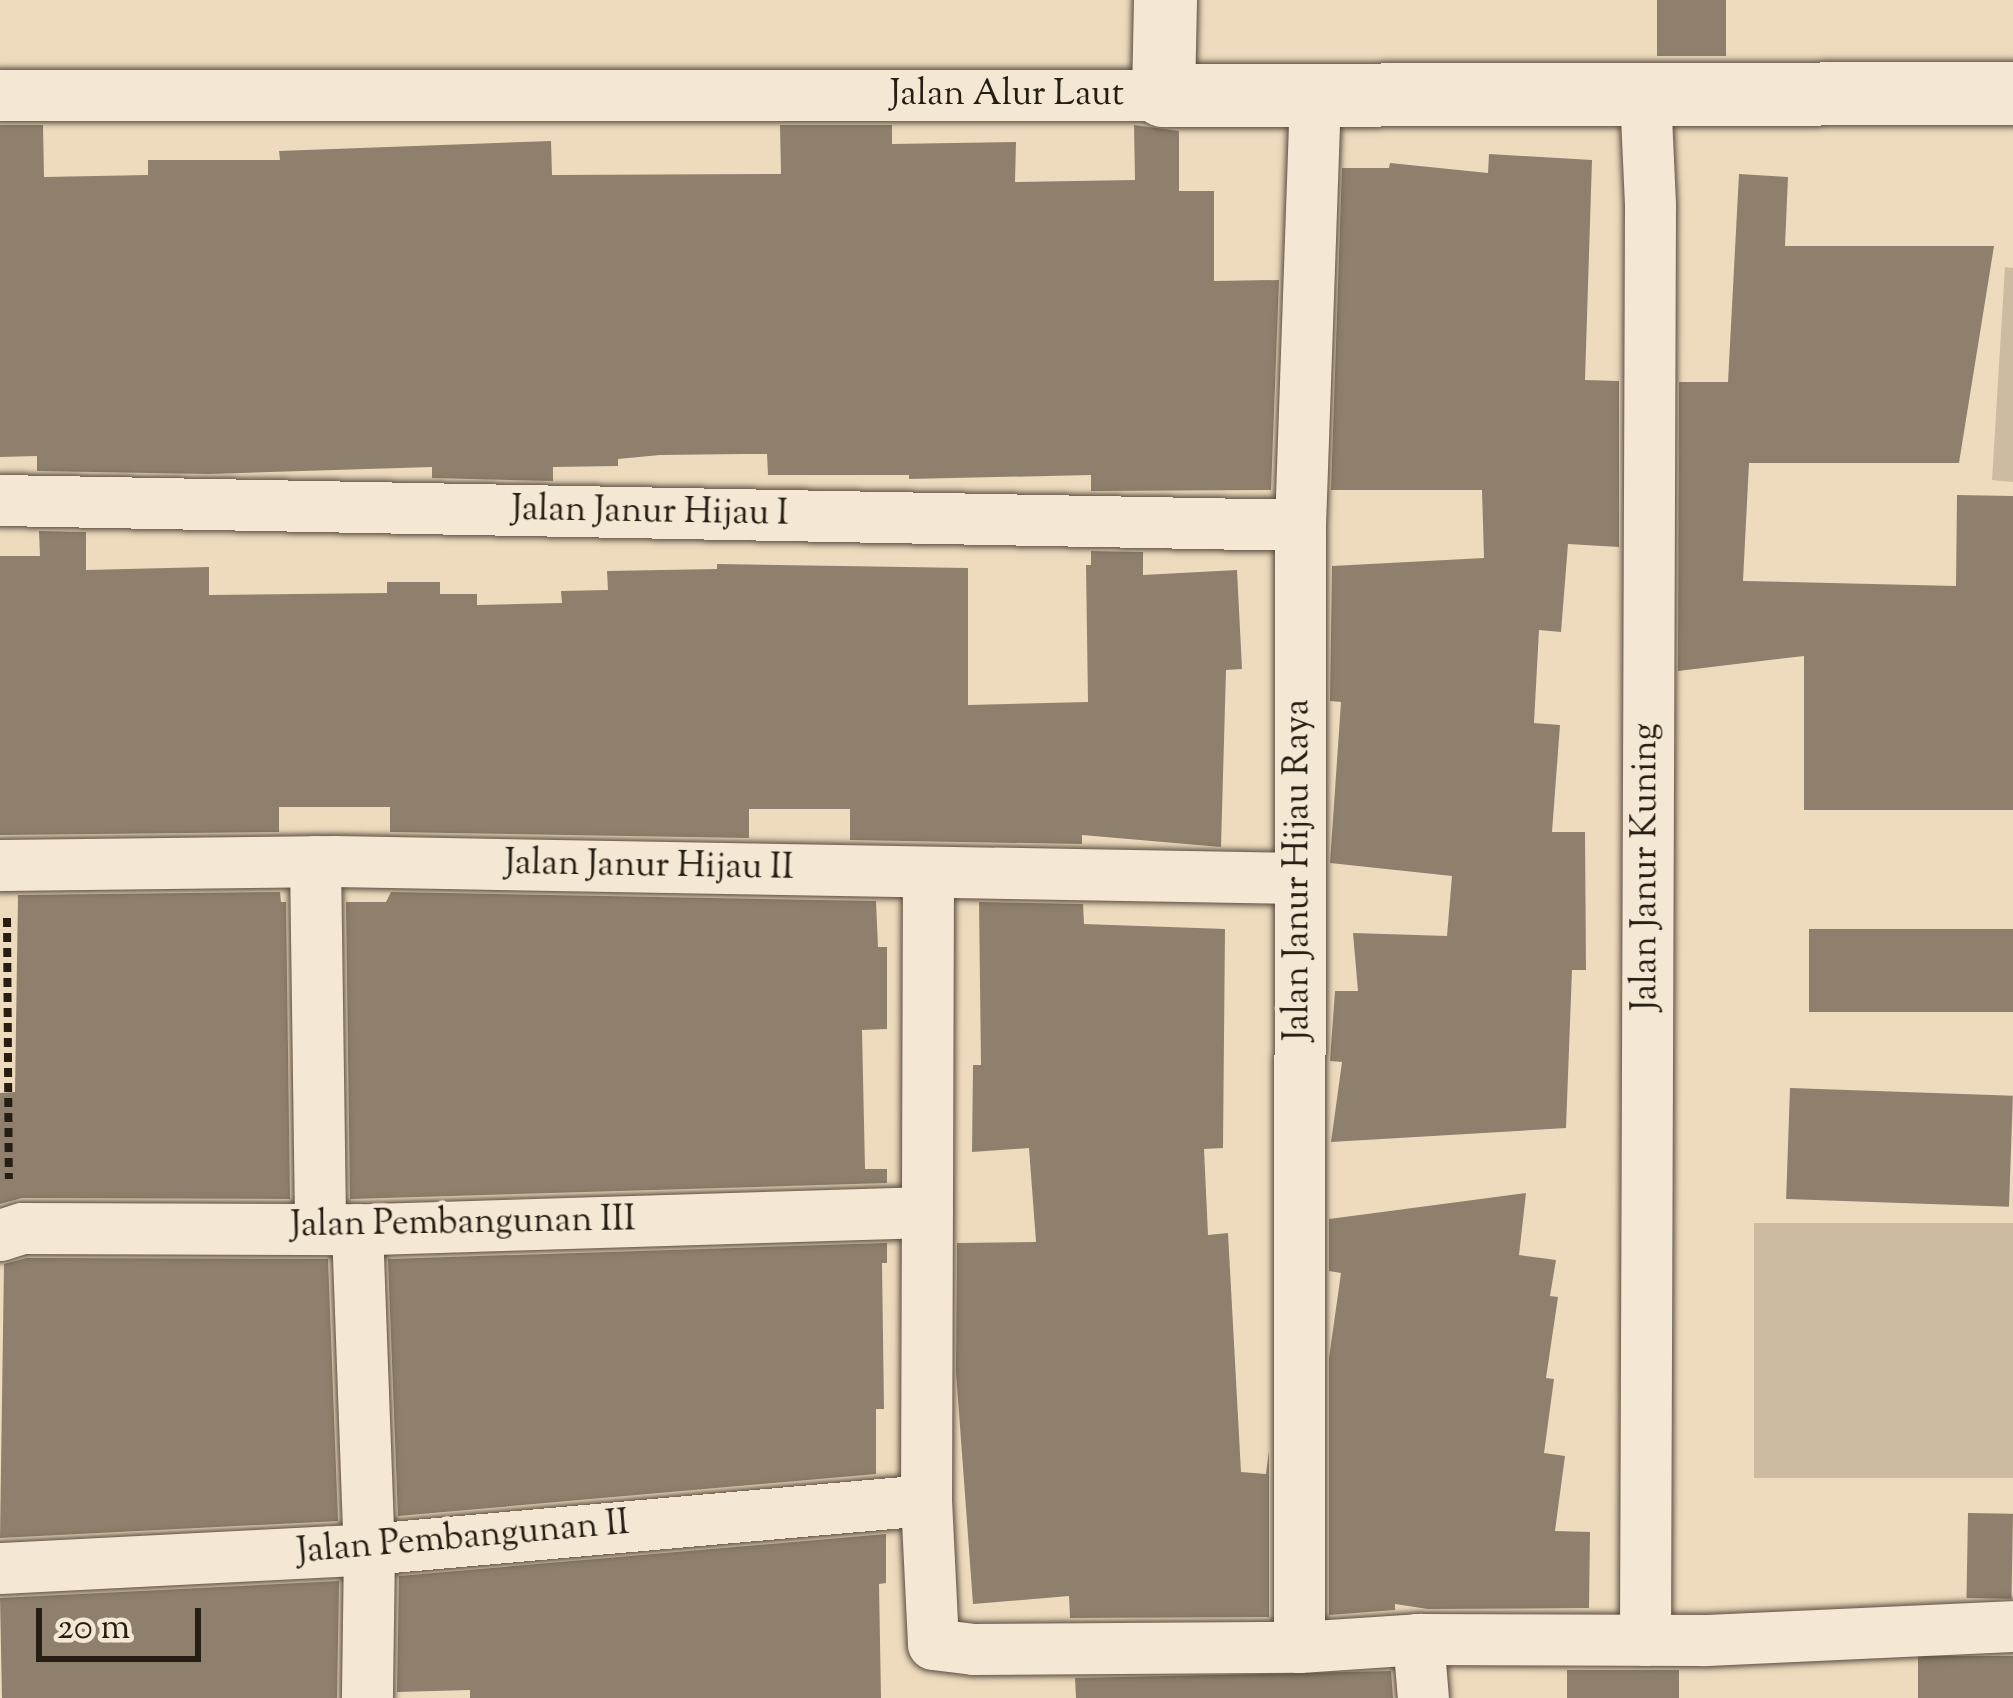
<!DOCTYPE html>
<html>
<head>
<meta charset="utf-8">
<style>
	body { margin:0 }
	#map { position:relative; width:2013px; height:1698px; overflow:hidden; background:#eedbbe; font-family:"Sorts Mill Goudy",serif }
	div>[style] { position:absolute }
	.green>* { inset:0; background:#ccbba1; transform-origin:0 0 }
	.building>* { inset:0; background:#8e806c; transform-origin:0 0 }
	.path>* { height:8px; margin-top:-4px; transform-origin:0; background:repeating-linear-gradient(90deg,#261d13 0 9px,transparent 0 15px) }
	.roads { filter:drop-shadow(0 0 3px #584c3e) drop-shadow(0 0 3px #584c3e) }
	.minor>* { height:51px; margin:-25.5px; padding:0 25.5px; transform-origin:25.5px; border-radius:25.5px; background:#f4e8d5 }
	.tertiary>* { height:63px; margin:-31.5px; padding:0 31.5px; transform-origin:31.5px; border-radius:31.5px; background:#f4e8d5 }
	span { translate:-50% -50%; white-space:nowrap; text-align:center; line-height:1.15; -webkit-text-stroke:9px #f4e8d5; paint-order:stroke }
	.street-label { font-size:36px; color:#261d13 }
	.scale { position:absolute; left:36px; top:1608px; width:165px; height:54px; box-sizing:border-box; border:6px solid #261d13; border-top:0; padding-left:15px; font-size:36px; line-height:42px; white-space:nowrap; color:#261d13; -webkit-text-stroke:9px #f4e8d5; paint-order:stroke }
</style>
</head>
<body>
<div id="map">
	<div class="green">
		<div style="clip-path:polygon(2005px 267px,2013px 268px,2013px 482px,1992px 480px)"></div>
		<div style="left:2013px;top:1223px;width:255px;height:259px;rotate:90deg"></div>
	</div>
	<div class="building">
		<div style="left:1657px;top:0;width:69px;height:56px"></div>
		<div style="clip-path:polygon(0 125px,43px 125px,44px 177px,148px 175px,148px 160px,280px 160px,279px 151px,551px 141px,552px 175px,781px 174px,780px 125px,892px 125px,892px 144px,1016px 142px,1015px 182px,1135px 180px,1134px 125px,1179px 131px,1179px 191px,1214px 191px,1214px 281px,1279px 280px,1271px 490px,1091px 491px,1091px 475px,909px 479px,909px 475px,768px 475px,767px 454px,743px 454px,660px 455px,618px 459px,618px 466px,553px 467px,553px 481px,432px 478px,432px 467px,208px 474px,37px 471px,37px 456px,0 457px)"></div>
		<div style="clip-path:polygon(1489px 154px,1592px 160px,1585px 380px,1619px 381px,1619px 547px,1568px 544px,1561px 632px,1539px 630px,1534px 723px,1560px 725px,1552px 832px,1585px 832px,1586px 970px,1572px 970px,1566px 1128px,1331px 1142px,1342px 1062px,1330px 1061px,1335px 991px,1358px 991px,1353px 933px,1447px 936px,1452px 876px,1330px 863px,1341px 702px,1330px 701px,1332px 566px,1484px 558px,1482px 490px,1331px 490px,1342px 168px,1389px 168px,1390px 163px,1488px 173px)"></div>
		<div style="clip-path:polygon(1739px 174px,1788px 177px,1785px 246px,1994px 246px,1959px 463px,1749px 463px,1743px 581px,1956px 586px,1957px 495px,2013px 496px,2013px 810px,1804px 810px,1804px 656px,1678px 671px,1679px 382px,1728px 382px)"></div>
		<div style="clip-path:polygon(39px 531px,86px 532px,86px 570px,209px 567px,209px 595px,387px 593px,387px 582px,440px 582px,440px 594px,477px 594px,477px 605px,562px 603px,561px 591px,608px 590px,607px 571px,717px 569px,717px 564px,968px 568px,968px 705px,1088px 702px,1086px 565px,1091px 565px,1091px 551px,1143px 552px,1143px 575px,1237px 570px,1242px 669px,1226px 670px,1221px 847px,1082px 835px,1082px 844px,850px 840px,850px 809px,749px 809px,749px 838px,390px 832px,390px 807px,279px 807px,279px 832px,0 835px,0 556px,40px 556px)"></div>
		<div style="clip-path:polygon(280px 892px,281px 902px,286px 902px,290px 1199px,22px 1198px,0 1204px,0 1093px,15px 1092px,18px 895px)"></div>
		<div style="clip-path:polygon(391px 892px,876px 901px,878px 947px,887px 947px,887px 1029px,862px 1030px,865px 1169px,887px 1169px,887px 1183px,350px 1199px,346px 902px,386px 902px)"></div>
		<div style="clip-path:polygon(979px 902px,1083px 904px,1084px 924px,1225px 929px,1223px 1148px,1204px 1149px,1208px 1235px,1228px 1233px,1241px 1472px,1266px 1474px,1269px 1451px,1269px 1617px,1070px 1618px,1069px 1596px,973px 1604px,956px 1372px,957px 1243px,1036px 1242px,1029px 1148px,972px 1152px,973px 1065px,981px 1065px)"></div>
		<div style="left:1809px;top:929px;width:204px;height:83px"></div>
		<div style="left:1790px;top:1088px;width:223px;height:111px;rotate:2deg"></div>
		<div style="clip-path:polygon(1526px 1193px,1519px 1255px,1556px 1260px,1550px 1296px,1558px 1297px,1546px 1378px,1554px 1379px,1544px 1453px,1565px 1456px,1555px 1531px,1590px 1532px,1589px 1608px,1428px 1609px,1395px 1604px,1395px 1610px,1329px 1615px,1329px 1358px,1341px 1273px,1329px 1271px,1329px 1219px)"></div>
		<div style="clip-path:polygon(887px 1243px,887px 1263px,882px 1263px,884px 1409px,876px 1409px,876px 1474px,398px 1516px,388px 1259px)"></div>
		<div style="clip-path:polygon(27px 1258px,328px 1259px,338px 1521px,0 1538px,4px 1264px)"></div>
		<div style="left:1968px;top:1513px;width:45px;height:85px;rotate:1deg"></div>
		<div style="clip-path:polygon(886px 1534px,886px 1583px,879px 1584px,881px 1698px,470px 1698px,470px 1690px,397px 1692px,399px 1576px)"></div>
		<div style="clip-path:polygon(339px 1581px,337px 1698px,2px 1698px,0 1598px)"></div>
		<div style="left:2013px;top:1656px;width:42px;height:95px;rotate:90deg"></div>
		<div style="left:1567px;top:1670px;width:112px;height:28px"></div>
		<div style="clip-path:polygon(1391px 1671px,1393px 1698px,1076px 1698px,1075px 1678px)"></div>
	</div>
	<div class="path">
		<div style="left:7px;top:918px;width:261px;rotate:89.6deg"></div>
	</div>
	<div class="roads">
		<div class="minor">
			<div style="left:1645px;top:94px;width:112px;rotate:87.4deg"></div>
			<div style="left:1650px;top:206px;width:1434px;rotate:90.2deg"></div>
			<div style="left:0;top:95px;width:1163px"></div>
			<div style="left:0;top:500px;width:1300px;rotate:1.1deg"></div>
			<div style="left:315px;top:861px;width:367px;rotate:89.2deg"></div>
			<div style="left:0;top:865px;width:334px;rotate:-0.7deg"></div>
			<div style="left:334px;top:861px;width:965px;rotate:1.01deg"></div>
			<div style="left:928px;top:872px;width:628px;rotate:90.18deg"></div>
			<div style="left:926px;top:1500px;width:144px;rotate:87.2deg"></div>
			<div style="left:933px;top:1644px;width:41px;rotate:7deg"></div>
			<div style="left:974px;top:1649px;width:325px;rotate:-0.4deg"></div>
			<div style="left:1299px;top:1647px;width:119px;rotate:-3.8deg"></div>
			<div style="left:1418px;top:1639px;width:287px;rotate:0.2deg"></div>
			<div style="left:1705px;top:1640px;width:308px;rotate:-2.6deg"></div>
			<div style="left:357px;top:1229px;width:320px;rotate:87.9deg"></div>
			<div style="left:369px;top:1549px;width:149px;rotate:90.8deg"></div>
			<div style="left:0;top:1235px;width:23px;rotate:-18deg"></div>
			<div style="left:22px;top:1228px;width:351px;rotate:0.2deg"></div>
			<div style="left:373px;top:1229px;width:554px;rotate:-1.76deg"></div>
			<div style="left:0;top:1568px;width:369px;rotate:-2.9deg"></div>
			<div style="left:369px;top:1549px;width:559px;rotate:-5.03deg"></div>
			<div style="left:1418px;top:1639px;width:59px;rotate:85.2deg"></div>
			<div style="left:1299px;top:1647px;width:1122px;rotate:-89.95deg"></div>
			<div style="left:1300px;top:525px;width:431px;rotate:-88deg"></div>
		</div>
		<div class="tertiary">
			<div style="left:1165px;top:0;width:95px;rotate:91.2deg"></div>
			<div style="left:1163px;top:95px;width:850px;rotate:-0.13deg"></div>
		</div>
	</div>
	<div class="street-label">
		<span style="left:1007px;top:96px">Jalan Alur Laut</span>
		<span style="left:650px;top:513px;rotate:1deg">Jalan Janur Hijau I</span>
		<span style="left:649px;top:867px;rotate:1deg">Jalan Janur Hijau II</span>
		<span style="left:1647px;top:867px;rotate:-90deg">Jalan Janur Kuning</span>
		<span style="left:1299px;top:870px;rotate:-90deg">Jalan Janur Hijau Raya</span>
		<span style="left:463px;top:1224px;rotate:-1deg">Jalan Pembangunan III</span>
		<span style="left:463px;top:1539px;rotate:-5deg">Jalan Pembangunan II</span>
	</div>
	<div class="scale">20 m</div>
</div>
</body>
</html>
